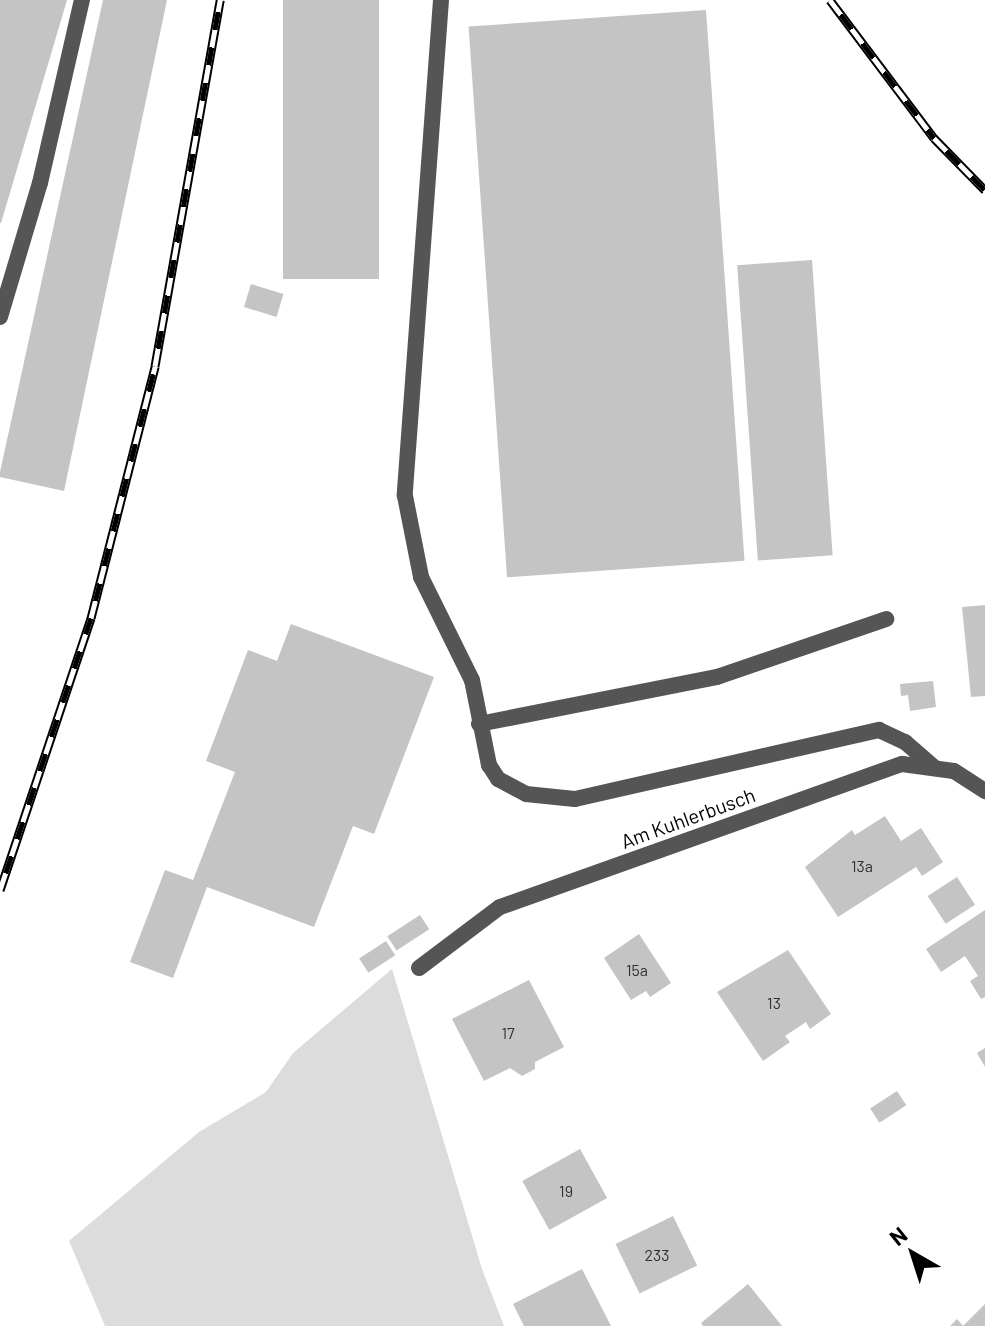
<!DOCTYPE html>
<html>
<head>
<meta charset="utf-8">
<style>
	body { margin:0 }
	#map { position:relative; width:985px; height:1326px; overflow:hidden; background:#fff; font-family:Barlow,sans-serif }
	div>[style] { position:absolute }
	.green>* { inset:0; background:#dcdcdc }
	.building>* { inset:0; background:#c4c4c4; transform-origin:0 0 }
	.lane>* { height:16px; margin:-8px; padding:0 8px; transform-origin:8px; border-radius:8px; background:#555 }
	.street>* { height:16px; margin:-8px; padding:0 8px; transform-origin:8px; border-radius:8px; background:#555 }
	.rail>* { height:9px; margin-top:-4.5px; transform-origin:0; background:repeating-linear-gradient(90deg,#fff 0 18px,#000 0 36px); box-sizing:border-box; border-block:2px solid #000 }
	span { translate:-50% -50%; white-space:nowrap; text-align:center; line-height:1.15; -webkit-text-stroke:8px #fff; paint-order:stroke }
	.number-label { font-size:16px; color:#313131 }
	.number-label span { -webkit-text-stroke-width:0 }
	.street-label { font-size:20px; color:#000 }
	.north { position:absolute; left:873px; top:1214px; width:80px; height:80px; -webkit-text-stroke:6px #fff; paint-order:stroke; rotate:321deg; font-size:22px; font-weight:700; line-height:32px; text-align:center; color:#000 }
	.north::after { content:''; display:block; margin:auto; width:28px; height:36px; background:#000; clip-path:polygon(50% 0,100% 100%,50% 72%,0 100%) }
</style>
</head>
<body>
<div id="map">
	<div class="green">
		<div style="clip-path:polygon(392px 969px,482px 1269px,504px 1326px,105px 1326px,69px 1241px,199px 1132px,266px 1092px,293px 1053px)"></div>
	</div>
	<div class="building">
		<div style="clip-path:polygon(0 0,67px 0,1px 223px,0 223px)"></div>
		<div style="clip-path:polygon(103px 0,167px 0,64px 491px,0 477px,0 472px)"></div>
		<div style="left:283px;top:0;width:96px;height:279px"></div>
		<div style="left:706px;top:10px;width:552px;height:238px;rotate:86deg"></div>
		<div style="left:812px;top:260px;width:296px;height:75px;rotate:86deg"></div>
		<div style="left:251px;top:284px;width:34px;height:24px;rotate:17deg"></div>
		<div style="clip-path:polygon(985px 605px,985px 696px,971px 697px,962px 607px)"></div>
		<div style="clip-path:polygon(291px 624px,434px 677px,374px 834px,353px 826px,314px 927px,207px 887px,173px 978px,130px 962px,165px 870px,193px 880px,235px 772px,206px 761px,248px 650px,277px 661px)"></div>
		<div style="clip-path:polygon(933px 681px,936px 707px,910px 711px,908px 695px,901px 696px,900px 684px)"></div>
		<div style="clip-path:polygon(885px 816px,901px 841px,921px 828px,943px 862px,922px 876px,916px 867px,838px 917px,805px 867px,852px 830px,855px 835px)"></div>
		<div style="left:957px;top:877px;width:33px;height:35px;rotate:57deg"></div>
		<div style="clip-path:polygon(985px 910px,985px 997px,981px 999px,970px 981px,978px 976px,965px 956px,941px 972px,926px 949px)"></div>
		<div style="left:420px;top:915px;width:17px;height:39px;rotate:57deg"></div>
		<div style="clip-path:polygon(639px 934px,671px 983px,650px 997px,646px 991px,631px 1000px,604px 958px)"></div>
		<div style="left:386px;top:941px;width:17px;height:32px;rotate:57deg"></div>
		<div style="clip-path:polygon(788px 950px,831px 1014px,810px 1029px,806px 1022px,785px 1036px,790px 1042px,763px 1061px,717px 992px)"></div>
		<div style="clip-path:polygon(529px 980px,564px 1047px,535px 1062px,535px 1069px,522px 1076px,510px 1068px,484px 1081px,452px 1019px)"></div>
		<div style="clip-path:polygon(985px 1048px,985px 1067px,977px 1053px)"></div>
		<div style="left:897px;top:1091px;width:17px;height:32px;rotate:57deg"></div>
		<div style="left:580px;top:1149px;width:56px;height:66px;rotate:61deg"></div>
		<div style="left:673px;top:1216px;width:55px;height:64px;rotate:64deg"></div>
		<div style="clip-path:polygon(582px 1269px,611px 1326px,524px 1326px,513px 1304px)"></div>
		<div style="clip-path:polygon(748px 1284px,782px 1326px,703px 1326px,701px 1323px)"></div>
		<div style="clip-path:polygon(985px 1304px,985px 1326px,950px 1326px,957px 1319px,963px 1326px)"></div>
	</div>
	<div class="lane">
		<div style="left:441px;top:0;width:497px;rotate:94.2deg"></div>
		<div style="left:405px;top:496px;width:83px;rotate:78.8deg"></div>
		<div style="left:421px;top:577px;width:115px;rotate:63.7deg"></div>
		<div style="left:472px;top:680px;width:87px;rotate:78.7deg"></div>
		<div style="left:489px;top:765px;width:17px;rotate:57deg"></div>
		<div style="left:498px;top:779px;width:32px;rotate:28deg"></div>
		<div style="left:526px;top:794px;width:49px;rotate:5.8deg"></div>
		<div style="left:575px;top:799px;width:312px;rotate:-12.8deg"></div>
		<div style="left:879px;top:730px;width:29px;rotate:25deg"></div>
		<div style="left:905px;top:742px;width:40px;rotate:41deg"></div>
		<div style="left:0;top:317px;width:140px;rotate:-73.4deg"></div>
		<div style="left:40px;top:183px;width:188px;rotate:-77.1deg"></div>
		<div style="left:479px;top:724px;width:243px;rotate:-11.2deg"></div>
		<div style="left:717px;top:677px;width:179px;rotate:-18.9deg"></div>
	</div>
	<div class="street">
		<div style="left:419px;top:968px;width:101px;rotate:-37deg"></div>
		<div style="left:500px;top:907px;width:427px;rotate:-19.6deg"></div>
		<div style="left:902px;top:764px;width:52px;rotate:7.7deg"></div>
		<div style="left:954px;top:771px;width:37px;rotate:33deg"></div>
	</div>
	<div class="rail">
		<div style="left:830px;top:0;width:173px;rotate:53deg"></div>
		<div style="left:934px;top:138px;width:73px;rotate:45.6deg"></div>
		<div style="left:0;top:890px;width:287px;rotate:-71.5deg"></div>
		<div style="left:91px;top:618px;width:260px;rotate:-75.7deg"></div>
		<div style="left:155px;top:366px;width:372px;rotate:-79.9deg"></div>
	</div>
	<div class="number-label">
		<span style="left:862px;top:866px">13a</span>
		<span style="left:637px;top:970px">15a</span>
		<span style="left:774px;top:1003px">13</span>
		<span style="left:508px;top:1033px">17</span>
		<span style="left:566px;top:1191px">19</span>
		<span style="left:657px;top:1255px">233</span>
	</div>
	<div class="street-label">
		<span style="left:688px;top:818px;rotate:-20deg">Am Kuhlerbusch</span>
	</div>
	<div class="north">N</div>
</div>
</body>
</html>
